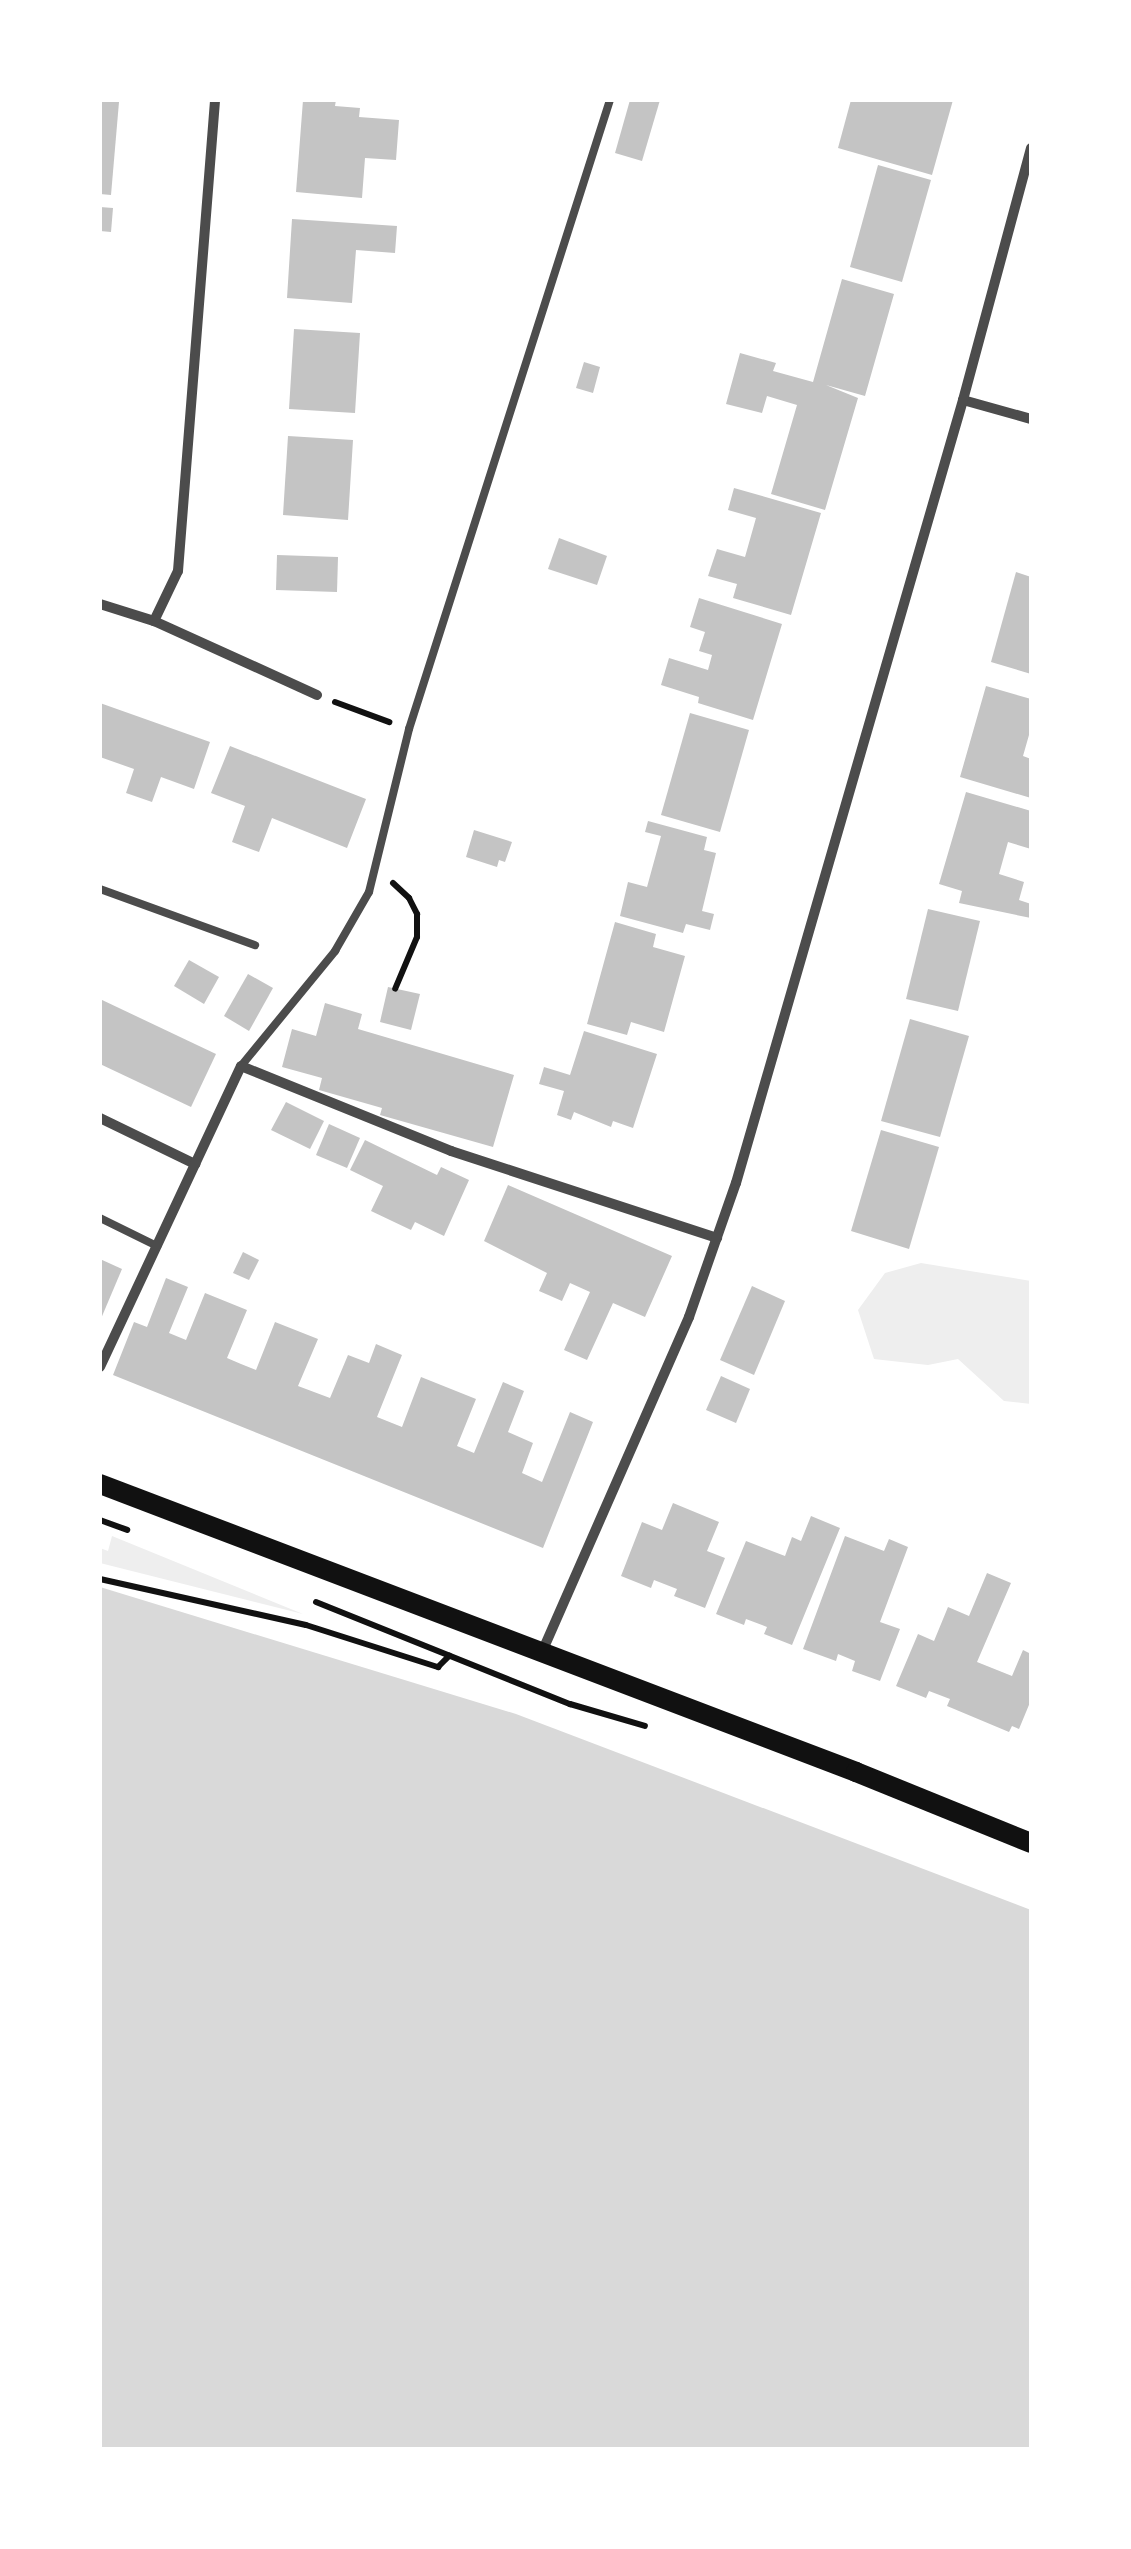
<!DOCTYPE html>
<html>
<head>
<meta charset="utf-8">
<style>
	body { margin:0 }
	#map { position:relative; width:1131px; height:2549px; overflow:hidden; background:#fff; font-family:Figtree,sans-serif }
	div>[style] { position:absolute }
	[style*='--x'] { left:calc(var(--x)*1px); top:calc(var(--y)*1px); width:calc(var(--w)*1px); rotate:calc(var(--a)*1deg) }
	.green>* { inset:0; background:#eee }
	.water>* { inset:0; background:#d9d9d9 }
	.building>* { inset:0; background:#c4c4c4 }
	.path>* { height:6px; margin:-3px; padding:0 3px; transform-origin:3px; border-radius:3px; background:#111 }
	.service>* { height:8px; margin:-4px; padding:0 4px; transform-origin:4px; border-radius:4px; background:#4c4c4c }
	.minor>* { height:10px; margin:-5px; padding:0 5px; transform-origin:5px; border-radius:5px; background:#4c4c4c }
	.secondary>* { height:20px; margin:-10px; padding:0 10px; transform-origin:10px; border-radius:10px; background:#111 }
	span { translate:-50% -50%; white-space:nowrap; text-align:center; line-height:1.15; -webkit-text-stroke:8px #fff; paint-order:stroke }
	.frame { position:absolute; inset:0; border:102px solid #fff; pointer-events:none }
</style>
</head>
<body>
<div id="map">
	<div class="green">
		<i style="clip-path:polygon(921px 1263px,1031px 1281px,1031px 1404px,1004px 1401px,958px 1359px,928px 1365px,874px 1359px,858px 1310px,885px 1273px)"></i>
		<i style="clip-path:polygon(112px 1536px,303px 1614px,100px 1563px,100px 1548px,108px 1551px)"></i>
	</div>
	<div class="water">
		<i style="clip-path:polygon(100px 1587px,516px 1714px,1031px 1910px,1031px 2449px,100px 2449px)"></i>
	</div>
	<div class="building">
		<i style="clip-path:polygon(100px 100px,119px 102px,111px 195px,100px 194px)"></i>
		<i style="clip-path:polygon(303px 100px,336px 100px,335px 106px,360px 108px,359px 117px,399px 120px,396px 160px,365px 158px,362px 198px,296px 192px)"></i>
		<i style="clip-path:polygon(630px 100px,660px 100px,642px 161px,615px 153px)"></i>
		<i style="clip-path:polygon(851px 100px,953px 100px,932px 175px,838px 148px)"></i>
		<i style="clip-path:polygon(878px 165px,931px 180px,902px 282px,850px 267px)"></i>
		<i style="clip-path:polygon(100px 207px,113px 208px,111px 232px,100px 231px)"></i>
		<i style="clip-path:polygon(292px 219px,397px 226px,395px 253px,356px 250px,352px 303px,287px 298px)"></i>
		<i style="clip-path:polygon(842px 279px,894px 294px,865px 396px,826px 385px,858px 398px,825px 510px,771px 494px,797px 405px,767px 396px,762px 413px,726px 404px,740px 353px,776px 363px,773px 371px,813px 382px)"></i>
		<i style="clip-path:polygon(294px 329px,360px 333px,355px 413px,289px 409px)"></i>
		<i style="clip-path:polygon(584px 362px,600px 367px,593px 393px,576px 388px)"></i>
		<i style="clip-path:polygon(288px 436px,353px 440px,348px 520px,283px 515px)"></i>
		<i style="clip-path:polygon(734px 488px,821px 513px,791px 615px,733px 598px,737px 584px,708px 576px,717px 549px,745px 557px,756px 518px,728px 510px)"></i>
		<i style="clip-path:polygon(559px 538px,607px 556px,597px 585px,548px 569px)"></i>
		<i style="clip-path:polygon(277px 555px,338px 557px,337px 592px,276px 590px)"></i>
		<i style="clip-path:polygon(1016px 572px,1031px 577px,1031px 674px,991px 662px)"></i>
		<i style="clip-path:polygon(699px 598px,782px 624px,753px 720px,698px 703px,699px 697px,661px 685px,669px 658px,708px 670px,712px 655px,699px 651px,705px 632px,690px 627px)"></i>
		<i style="clip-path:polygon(986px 686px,1031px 699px,1031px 728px,1023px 756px,1031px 759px,1031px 798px,960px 777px)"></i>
		<i style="clip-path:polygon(100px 703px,210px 742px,194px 789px,161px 777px,152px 802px,126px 793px,134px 769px,100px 757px)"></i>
		<i style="clip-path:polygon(690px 713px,749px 730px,720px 832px,661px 815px)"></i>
		<i style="clip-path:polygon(230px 746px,366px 799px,347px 848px,272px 818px,259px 852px,232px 842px,245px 806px,211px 793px)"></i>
		<i style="clip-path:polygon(966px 792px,1031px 811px,1031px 849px,1008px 842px,999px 874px,1024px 882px,1019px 900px,1031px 904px,1031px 918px,959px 903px,962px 891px,939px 884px)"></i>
		<i style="clip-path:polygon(648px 821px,707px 837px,704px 850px,716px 853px,702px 911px,714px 914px,710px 930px,686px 924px,683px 933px,620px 916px,628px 882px,647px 887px,661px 836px,645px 832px)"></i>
		<i style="clip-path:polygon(474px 830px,512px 842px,505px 862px,499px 860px,497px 867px,466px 857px)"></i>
		<i style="clip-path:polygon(928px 909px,980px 921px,958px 1011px,906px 999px)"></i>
		<i style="clip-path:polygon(615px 922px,656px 934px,653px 947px,685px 956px,664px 1032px,631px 1022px,627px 1035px,587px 1024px)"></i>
		<i style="clip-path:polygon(189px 960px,219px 977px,204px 1004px,174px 986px)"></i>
		<i style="clip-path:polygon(248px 974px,273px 988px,249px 1031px,224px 1016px)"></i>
		<i style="clip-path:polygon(388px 987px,420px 994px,411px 1030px,380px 1022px)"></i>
		<i style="clip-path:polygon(100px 999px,216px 1054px,191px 1107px,100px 1064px)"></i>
		<i style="clip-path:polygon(325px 1003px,362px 1014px,358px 1029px,514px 1075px,493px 1147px,380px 1115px,382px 1108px,319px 1090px,322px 1078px,282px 1067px,292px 1029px,316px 1036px)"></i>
		<i style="clip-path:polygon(910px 1019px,969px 1036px,940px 1137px,881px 1121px)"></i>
		<i style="clip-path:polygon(584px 1031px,657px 1054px,633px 1128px,613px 1121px,611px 1127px,574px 1112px,571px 1120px,557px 1115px,564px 1091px,539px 1084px,544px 1067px,570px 1075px)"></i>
		<i style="clip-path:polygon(286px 1102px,324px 1121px,310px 1149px,271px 1130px)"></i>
		<i style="clip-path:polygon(329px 1124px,360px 1138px,347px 1168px,316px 1155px)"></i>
		<i style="clip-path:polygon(881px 1130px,939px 1147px,909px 1249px,851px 1231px)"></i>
		<i style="clip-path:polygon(365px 1140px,437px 1175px,441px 1167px,469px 1180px,444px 1236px,415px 1222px,411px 1230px,371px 1211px,383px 1186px,350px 1170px)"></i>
		<i style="clip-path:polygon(508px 1185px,672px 1256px,645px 1317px,613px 1303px,587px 1360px,564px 1350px,590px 1292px,570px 1283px,562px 1301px,539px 1291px,547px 1273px,484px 1241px)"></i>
		<i style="clip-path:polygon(243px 1252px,259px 1260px,249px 1280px,233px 1273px)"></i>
		<i style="clip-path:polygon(100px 1259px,122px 1269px,100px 1321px)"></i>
		<i style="clip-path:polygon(166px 1278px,188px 1287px,169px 1333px,186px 1340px,205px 1293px,247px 1310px,227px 1358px,241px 1364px,256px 1370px,275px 1322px,318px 1339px,298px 1386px,330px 1398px,348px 1355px,369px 1363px,376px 1344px,402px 1355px,377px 1417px,402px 1427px,421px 1377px,476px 1399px,457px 1446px,474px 1453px,503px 1382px,524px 1391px,508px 1432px,533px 1443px,522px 1473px,542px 1482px,570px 1412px,593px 1422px,543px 1548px,113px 1375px,134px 1322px,147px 1327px)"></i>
		<i style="clip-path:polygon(752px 1286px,785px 1301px,754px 1375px,720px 1360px)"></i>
		<i style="clip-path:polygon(721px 1376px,750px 1389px,736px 1423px,706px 1410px)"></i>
		<i style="clip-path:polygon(673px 1503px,719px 1522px,707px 1551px,725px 1558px,705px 1608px,674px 1596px,677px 1589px,654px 1580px,651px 1588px,621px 1576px,642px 1522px,662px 1530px)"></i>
		<i style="clip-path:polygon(811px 1516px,840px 1528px,792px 1645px,764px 1634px,767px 1627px,746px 1619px,744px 1625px,716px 1614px,746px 1541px,785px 1556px,792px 1537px,801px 1541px)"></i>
		<i style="clip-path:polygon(845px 1536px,884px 1551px,889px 1539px,908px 1547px,880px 1622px,900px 1629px,880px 1681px,852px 1671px,855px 1661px,838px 1654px,836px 1661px,803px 1649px)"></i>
		<i style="clip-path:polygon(987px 1573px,1011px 1583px,977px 1662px,1012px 1676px,1023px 1650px,1031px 1654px,1031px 1700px,1019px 1729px,1012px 1726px,1009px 1732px,947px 1706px,950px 1699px,929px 1691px,926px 1698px,896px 1686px,918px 1634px,934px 1641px,948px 1607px,969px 1616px)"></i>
	</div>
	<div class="path">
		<i style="--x:335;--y:702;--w:58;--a:20.3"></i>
		<i style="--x:393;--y:883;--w:22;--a:43"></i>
		<i style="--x:409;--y:898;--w:18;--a:63"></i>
		<i style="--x:417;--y:914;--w:23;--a:90"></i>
		<i style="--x:417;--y:937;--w:56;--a:112.9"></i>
		<i style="--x:100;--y:1520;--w:29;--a:20"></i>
		<i style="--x:100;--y:1579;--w:211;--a:12.6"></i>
		<i style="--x:306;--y:1625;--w:139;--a:17.7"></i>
		<i style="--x:438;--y:1667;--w:16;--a:-45"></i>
		<i style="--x:316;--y:1602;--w:274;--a:21.9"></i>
		<i style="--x:570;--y:1704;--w:78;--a:16.3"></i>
	</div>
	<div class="service">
		<i style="--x:100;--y:889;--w:165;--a:19.9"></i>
		<i style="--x:241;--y:1066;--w:149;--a:-50.7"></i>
		<i style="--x:335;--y:951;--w:68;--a:-60"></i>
		<i style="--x:369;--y:892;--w:168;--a:-76.2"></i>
		<i style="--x:409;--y:729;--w:660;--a:-72.28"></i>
		<i style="--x:100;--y:1218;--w:64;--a:26.2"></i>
	</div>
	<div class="minor">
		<i style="--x:963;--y:400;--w:71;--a:15.6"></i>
		<i style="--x:100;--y:604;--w:57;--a:17.5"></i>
		<i style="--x:154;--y:621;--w:179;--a:24.4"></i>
		<i style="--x:154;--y:621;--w:55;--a:-64.4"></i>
		<i style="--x:178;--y:571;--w:472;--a:-85.5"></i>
		<i style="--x:100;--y:1118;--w:106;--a:25.8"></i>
		<i style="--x:100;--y:1367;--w:332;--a:-64.9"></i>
		<i style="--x:241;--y:1066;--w:227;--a:22"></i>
		<i style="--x:451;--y:1151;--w:280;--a:18.1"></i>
		<i style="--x:542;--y:1652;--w:366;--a:-66.3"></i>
		<i style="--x:689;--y:1317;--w:142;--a:-70.7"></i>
		<i style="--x:736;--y:1183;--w:815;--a:-73.83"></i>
		<i style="--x:963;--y:400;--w:261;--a:-74.9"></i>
	</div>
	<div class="secondary">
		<i style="--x:100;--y:1484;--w:809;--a:20.85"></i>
		<i style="--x:856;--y:1772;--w:189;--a:22.1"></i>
	</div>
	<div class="frame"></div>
</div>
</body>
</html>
